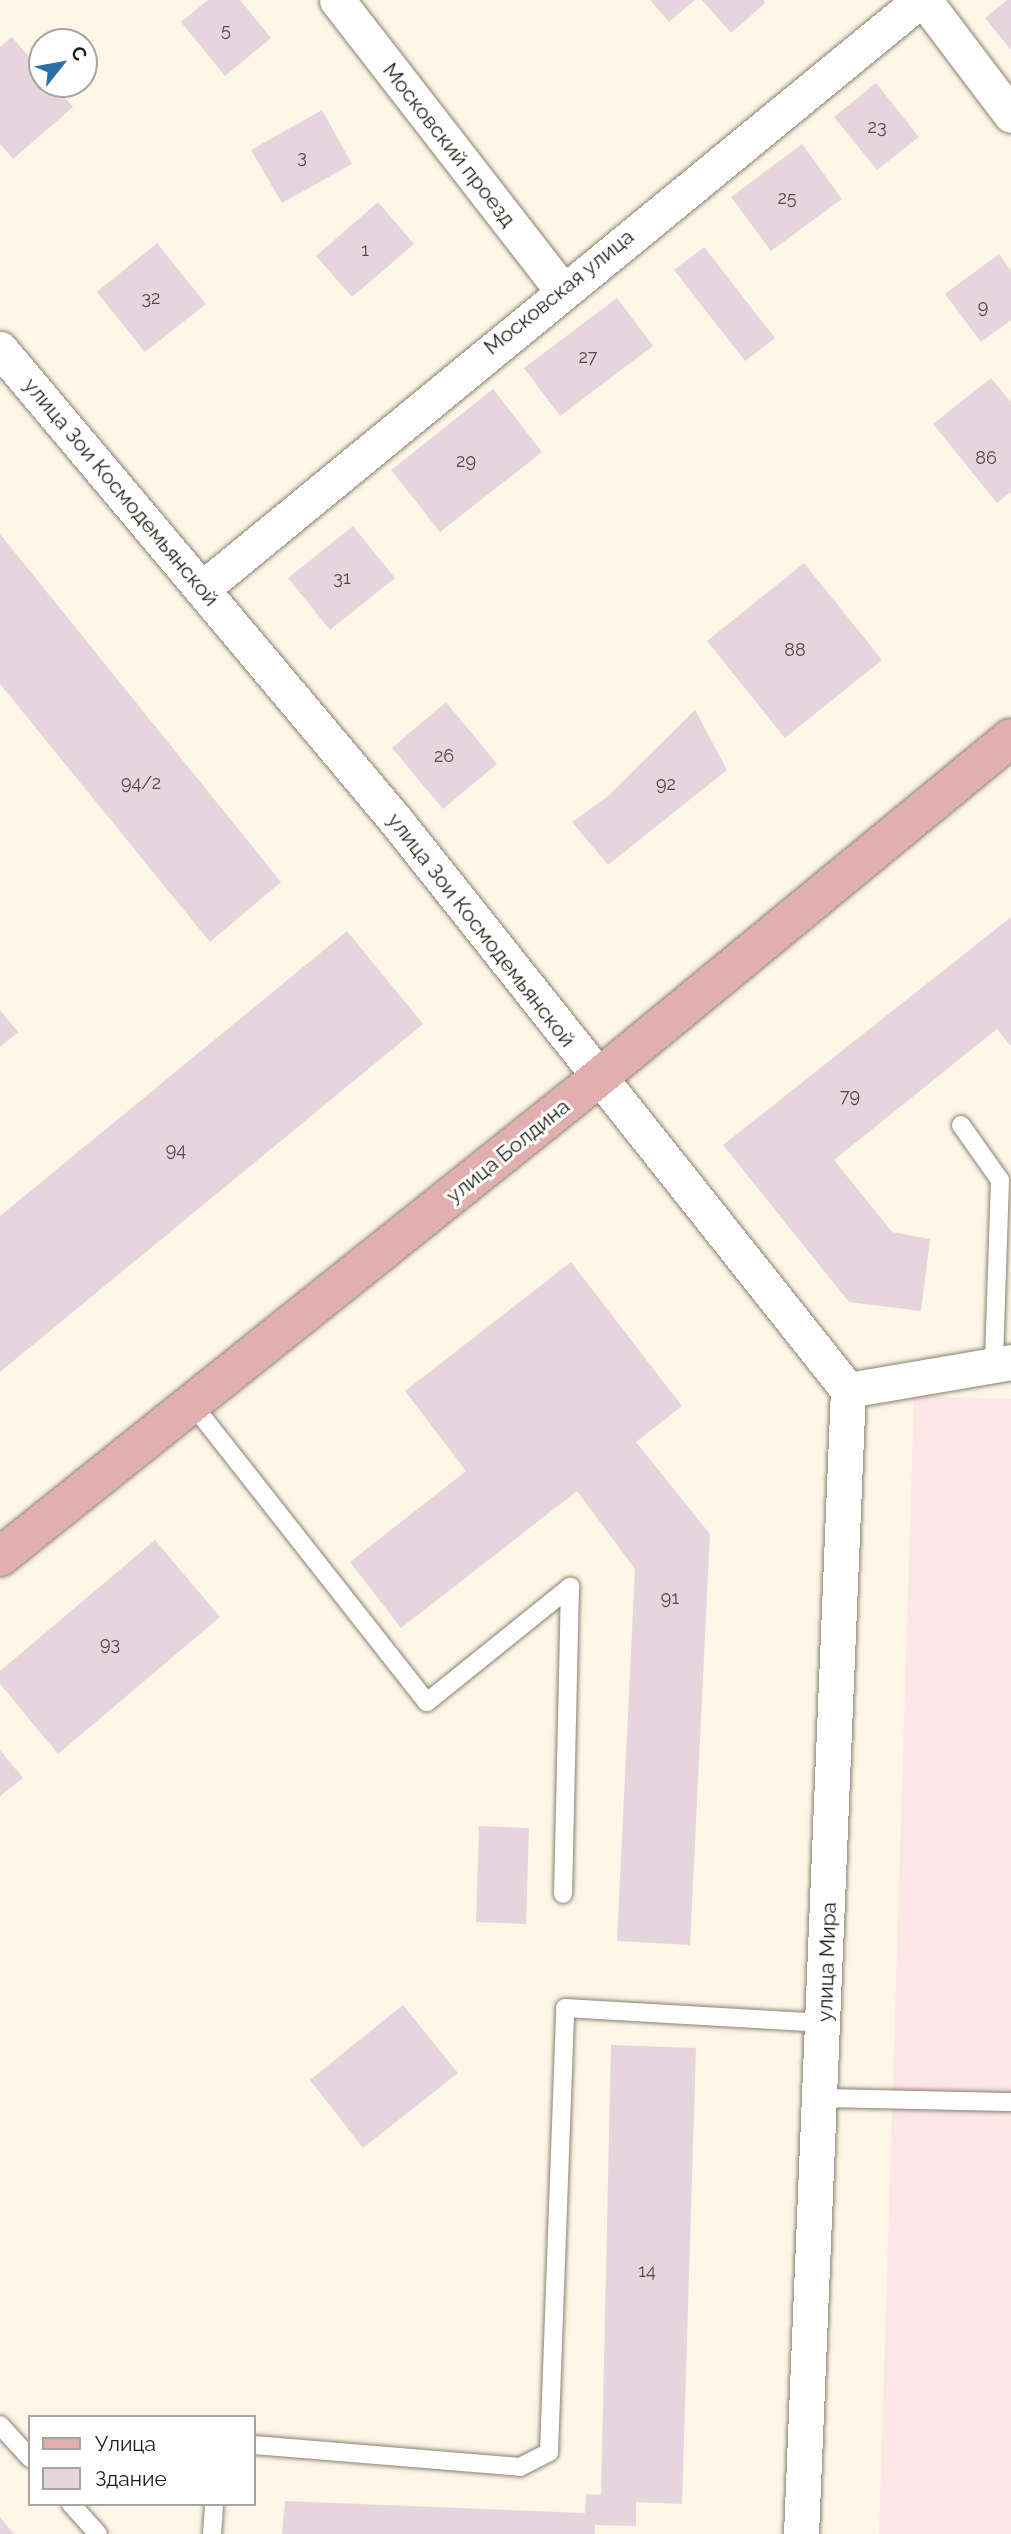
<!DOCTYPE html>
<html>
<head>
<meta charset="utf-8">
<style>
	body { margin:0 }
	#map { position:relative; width:1011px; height:2534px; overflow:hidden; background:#fef6e6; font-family:Raleway,sans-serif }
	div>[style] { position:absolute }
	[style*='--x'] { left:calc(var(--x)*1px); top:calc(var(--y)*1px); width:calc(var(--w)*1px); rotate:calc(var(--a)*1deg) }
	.commercial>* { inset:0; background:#fce7e7 }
	.building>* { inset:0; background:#e7d5dd }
	.roads { filter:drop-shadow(0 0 2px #898173) drop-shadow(0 0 2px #898173) }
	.service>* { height:18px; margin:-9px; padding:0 9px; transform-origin:9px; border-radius:9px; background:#fff }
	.minor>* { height:35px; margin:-17.5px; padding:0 17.5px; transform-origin:17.5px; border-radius:17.5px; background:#fff }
	.primary>* { height:38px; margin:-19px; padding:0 19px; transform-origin:19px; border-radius:19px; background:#e1afb0 }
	span { translate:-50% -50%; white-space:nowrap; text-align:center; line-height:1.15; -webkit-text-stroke:6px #fff; paint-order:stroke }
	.number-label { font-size:18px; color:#524b48 }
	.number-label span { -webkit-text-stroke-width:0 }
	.street-label { font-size:21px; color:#201d17 }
	.legend { position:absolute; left:28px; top:2415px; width:228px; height:91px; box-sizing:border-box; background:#fff; border:2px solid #a6a5a2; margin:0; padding:9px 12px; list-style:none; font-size:21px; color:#201d17 }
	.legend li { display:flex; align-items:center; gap:14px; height:35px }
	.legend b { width:35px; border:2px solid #a6a5a2 }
	.north { position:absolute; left:28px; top:28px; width:70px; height:70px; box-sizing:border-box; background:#fff; border:2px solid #a6a5a2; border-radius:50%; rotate:59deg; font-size:19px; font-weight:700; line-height:28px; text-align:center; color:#201d17 }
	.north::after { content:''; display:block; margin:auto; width:24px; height:32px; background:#2a71a5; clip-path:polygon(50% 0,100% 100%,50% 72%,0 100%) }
</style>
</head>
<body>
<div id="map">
	<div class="commercial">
		<i style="clip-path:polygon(914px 1396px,1011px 1399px,1011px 2534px,879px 2534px)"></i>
	</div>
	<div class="building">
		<i style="clip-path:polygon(208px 0,240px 0,271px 38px,225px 76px,181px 22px)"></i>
		<i style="clip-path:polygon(650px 0,695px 0,669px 22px)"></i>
		<i style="clip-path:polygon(702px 0,763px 0,765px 3px,731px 33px)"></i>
		<i style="clip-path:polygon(1007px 0,1011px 0,1011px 50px,985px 18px)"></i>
		<i style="clip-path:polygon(12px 37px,42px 72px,42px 84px,53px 84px,73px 107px,13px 159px,0 144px,0 47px)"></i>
		<i style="clip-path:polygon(876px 83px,919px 137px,877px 170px,834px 117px)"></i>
		<i style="clip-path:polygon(322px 110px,352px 164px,282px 203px,251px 150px)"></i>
		<i style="clip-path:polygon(802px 144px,842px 199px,771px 251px,731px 197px)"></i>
		<i style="clip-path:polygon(378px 202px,414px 244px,352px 297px,316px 256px)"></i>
		<i style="clip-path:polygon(157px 243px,206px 304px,145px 352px,97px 292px)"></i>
		<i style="clip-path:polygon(704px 247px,775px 338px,745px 361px,674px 270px)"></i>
		<i style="clip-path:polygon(999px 254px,1011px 271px,1011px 320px,981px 342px,945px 294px)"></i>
		<i style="clip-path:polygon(617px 298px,653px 346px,560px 416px,524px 368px)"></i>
		<i style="clip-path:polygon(991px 378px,1011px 402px,1011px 492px,997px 503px,933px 424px)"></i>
		<i style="clip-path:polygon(493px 389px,542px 452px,440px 532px,391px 470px)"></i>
		<i style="clip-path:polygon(353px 526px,395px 578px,330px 630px,288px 578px)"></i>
		<i style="clip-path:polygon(0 534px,281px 882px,210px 942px,0 684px)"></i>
		<i style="clip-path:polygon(804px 563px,882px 660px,785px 738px,707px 641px)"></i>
		<i style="clip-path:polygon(446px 702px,497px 764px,443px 809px,392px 748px)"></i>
		<i style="clip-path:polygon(695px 710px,727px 770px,608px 865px,572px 822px,607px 797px)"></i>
		<i style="clip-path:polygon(1011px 917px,1011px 1046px,997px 1029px,834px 1160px,892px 1232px,930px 1239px,921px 1311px,849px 1302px,723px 1145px)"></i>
		<i style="clip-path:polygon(347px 931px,423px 1024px,0 1372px,0 1216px)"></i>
		<i style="clip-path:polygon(0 1010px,18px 1032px,0 1047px)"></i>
		<i style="clip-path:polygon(571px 1262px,682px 1406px,636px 1442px,710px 1534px,690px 1945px,617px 1941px,635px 1569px,577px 1491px,401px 1628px,350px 1562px,466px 1471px,405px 1391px)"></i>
		<i style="clip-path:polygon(155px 1540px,220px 1617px,58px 1754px,0 1684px,0 1671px)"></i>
		<i style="clip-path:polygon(0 1750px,23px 1778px,0 1796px)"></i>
		<i style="clip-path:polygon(479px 1826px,529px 1828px,526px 1924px,476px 1922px)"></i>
		<i style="clip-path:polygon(403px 2005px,458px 2073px,363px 2148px,310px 2080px)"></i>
		<i style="clip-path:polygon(611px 2045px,696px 2048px,682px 2504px,636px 2502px,636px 2526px,595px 2525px,595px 2534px,282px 2534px,285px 2501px,585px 2513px,586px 2494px,601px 2495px)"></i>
		<i style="clip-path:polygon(0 2517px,14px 2534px,0 2534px)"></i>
	</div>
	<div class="roads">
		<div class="service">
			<i style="--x:961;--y:1125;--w:67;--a:54.7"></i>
			<i style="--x:1000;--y:1180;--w:182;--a:91.9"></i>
			<i style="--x:193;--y:1405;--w:378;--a:51.8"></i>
			<i style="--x:427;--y:1702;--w:184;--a:-38.8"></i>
			<i style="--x:570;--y:1587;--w:307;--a:91.3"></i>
			<i style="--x:822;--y:2098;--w:189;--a:1.2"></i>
			<i style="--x:0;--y:2425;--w:45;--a:47.7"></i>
			<i style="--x:254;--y:2445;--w:267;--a:4.7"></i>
			<i style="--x:520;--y:2467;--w:33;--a:-27"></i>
			<i style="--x:549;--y:2452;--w:444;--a:-87.9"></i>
			<i style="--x:565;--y:2008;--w:260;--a:3.3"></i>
			<i style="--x:71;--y:2504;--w:40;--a:48"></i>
			<i style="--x:212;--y:2534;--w:30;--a:-86"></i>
		</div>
		<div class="minor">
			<i style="--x:337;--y:0;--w:366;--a:52.2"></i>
			<i style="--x:924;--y:0;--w:144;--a:52.9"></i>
			<i style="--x:0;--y:349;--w:618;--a:49.99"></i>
			<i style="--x:397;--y:822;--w:725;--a:51.55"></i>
			<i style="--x:203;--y:588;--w:927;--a:-39.35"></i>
			<i style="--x:848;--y:1390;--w:165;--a:-9.7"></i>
			<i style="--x:801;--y:2534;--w:1145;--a:-87.65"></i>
		</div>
		<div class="primary">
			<i style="--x:0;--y:1557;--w:765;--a:-38.68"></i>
			<i style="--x:597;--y:1079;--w:536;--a:-39.48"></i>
		</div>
	</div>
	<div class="number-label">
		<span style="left:226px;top:30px">5</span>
		<span style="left:877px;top:127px">23</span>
		<span style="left:302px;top:157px">3</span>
		<span style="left:787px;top:198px">25</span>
		<span style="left:365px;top:250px">1</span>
		<span style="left:151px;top:298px">32</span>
		<span style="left:983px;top:307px">9</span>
		<span style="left:588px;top:357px">27</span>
		<span style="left:986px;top:458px">86</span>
		<span style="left:466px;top:461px">29</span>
		<span style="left:342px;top:578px">31</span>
		<span style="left:795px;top:650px">88</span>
		<span style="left:444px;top:756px">26</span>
		<span style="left:141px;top:783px">94/2</span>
		<span style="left:666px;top:784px">92</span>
		<span style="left:850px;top:1096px">79</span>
		<span style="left:176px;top:1150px">94</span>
		<span style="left:670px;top:1598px">91</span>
		<span style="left:110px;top:1644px">93</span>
		<span style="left:647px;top:2271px">14</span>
	</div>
	<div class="street-label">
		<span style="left:449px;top:145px;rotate:52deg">Московский проезд</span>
		<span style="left:559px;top:292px;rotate:-39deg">Московская улица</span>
		<span style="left:121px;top:492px;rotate:50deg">улица Зои Космодемьянской</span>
		<span style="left:481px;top:930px;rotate:52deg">улица Зои Космодемьянской</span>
		<span style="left:508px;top:1151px;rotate:-39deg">улица Болдина</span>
		<span style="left:827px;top:1962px;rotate:-88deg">улица Мира</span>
	</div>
	<ul class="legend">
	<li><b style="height:9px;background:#e1afb0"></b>Улица</li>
	<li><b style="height:19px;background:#e7d5dd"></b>Здание</li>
	</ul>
	<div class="north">С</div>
</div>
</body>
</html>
